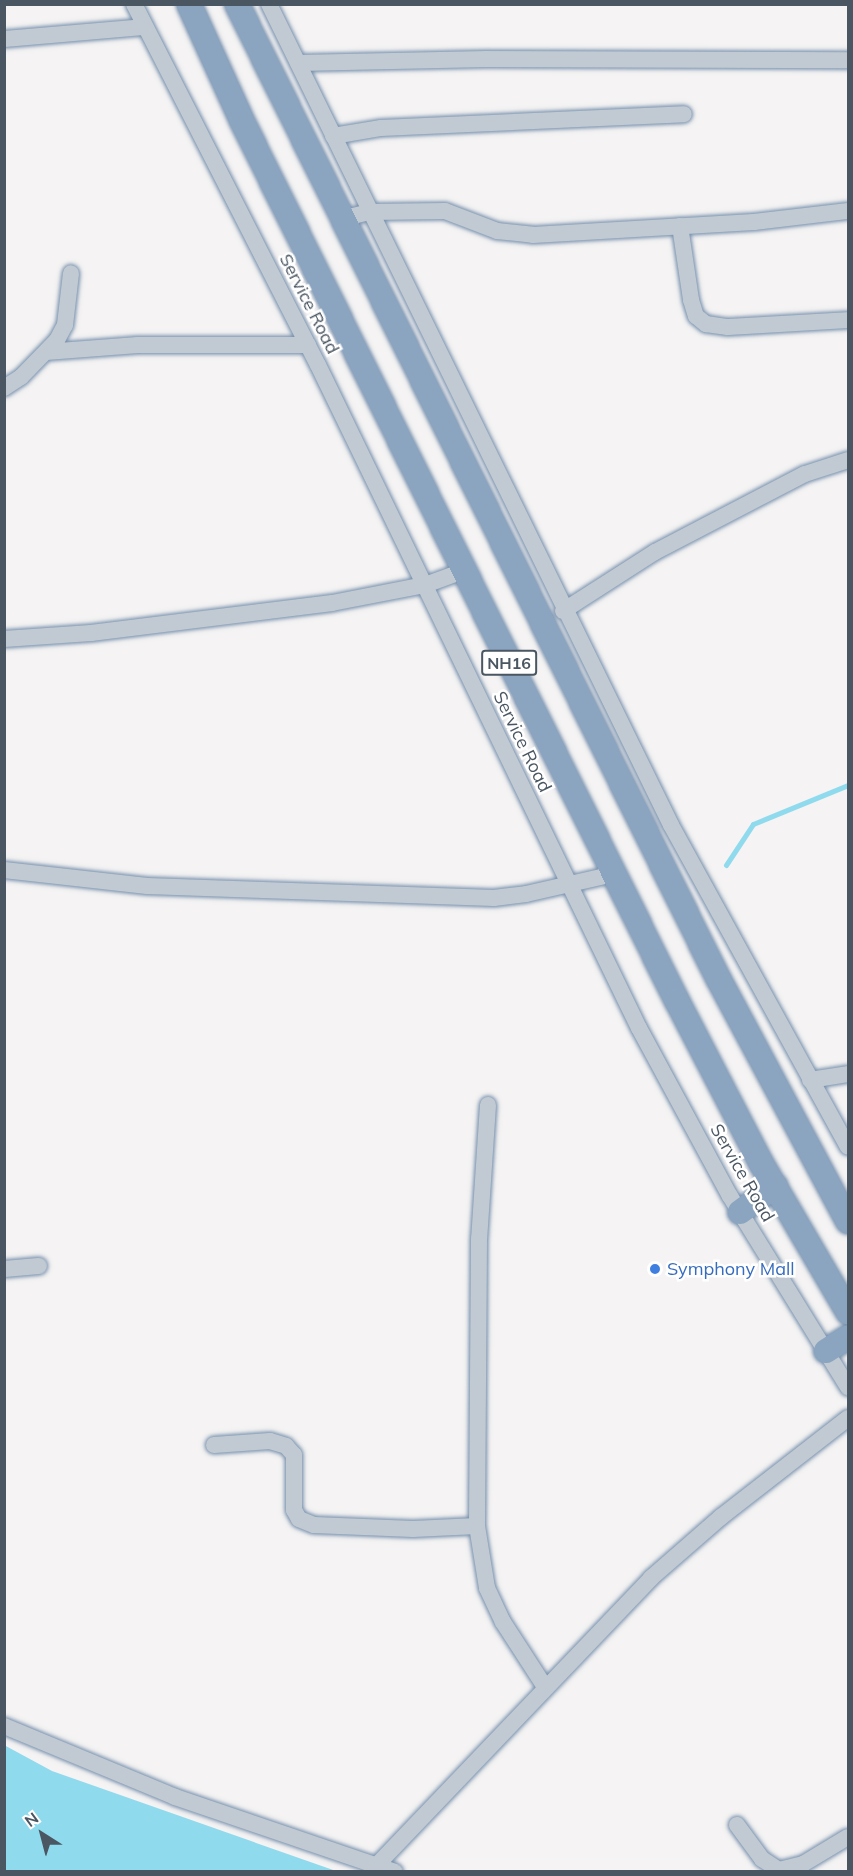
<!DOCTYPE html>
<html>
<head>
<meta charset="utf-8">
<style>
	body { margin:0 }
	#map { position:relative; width:853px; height:1876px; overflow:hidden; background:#f5f3f3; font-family:Mulish,sans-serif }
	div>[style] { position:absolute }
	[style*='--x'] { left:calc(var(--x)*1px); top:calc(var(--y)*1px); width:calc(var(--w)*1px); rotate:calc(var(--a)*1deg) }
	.water>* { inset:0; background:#90daee }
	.stream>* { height:5px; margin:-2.5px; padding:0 2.5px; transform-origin:2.5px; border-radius:2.5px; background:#90daee }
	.roads { filter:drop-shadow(0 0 2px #7690ad) drop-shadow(0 0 2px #7690ad) }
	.minor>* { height:16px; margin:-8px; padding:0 8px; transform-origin:8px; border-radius:8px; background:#c1cad2 }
	.highway>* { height:24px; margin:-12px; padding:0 12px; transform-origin:12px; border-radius:12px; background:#8ba5c1 }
	.dots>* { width:16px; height:16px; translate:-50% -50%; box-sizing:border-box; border:3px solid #fff; border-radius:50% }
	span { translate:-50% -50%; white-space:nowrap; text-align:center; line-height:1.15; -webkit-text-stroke:5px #fff; paint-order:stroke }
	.shield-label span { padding:2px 4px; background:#fff; border:2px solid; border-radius:4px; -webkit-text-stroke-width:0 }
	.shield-label { font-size:16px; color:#4a5661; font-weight:700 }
	.street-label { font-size:18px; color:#4a5661 }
	.shop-label { font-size:18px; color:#366cbe }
	.left { translate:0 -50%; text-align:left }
	.frame { position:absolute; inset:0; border:6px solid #4a5661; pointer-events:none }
	.north { position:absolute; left:12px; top:1804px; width:60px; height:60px; -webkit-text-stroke:4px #fff; paint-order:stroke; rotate:324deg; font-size:16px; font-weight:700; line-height:24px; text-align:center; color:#4a5661 }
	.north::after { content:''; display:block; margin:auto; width:21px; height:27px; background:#4a5661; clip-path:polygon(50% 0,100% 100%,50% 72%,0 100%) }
</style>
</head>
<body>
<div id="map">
	<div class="water">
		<i style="clip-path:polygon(4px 1745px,52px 1771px,336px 1871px,5px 1871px)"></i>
	</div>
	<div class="stream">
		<i style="--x:726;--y:865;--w:49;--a:-56.6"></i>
		<i style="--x:753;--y:824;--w:103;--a:-22.3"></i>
	</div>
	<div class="roads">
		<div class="minor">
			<i style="--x:134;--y:4;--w:405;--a:63"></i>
			<i style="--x:318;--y:365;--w:737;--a:64.17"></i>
			<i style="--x:639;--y:1028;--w:191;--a:61.6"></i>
			<i style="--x:730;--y:1196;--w:225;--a:58.3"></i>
			<i style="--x:269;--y:4;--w:914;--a:63.91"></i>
			<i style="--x:671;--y:825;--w:367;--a:61.2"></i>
			<i style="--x:4;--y:39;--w:140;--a:-4.9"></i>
			<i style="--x:298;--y:63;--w:189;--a:-1.2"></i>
			<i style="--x:487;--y:59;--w:361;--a:0.2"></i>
			<i style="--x:333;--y:136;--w:49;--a:-9.5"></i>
			<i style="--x:381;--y:128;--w:303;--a:-2.6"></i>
			<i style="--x:341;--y:219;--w:29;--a:-14"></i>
			<i style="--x:369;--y:212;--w:76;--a:-0.8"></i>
			<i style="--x:445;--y:211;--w:56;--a:21"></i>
			<i style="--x:497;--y:231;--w:36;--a:6"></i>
			<i style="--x:533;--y:235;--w:221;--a:-3.4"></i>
			<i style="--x:754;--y:222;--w:95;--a:-6.7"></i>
			<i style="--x:680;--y:226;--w:75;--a:81.5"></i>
			<i style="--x:691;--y:300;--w:17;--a:73"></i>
			<i style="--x:696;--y:316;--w:13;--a:39"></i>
			<i style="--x:706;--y:324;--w:22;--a:8"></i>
			<i style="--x:728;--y:327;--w:120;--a:-3.3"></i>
			<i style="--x:46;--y:352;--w:92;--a:-4.4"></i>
			<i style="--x:138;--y:345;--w:170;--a:0"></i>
			<i style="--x:4;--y:388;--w:20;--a:-33"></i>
			<i style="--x:21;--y:377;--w:52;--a:-45.8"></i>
			<i style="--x:57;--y:340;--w:17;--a:-62"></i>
			<i style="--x:65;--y:325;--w:52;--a:-83.4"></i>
			<i style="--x:563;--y:611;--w:109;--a:-32.7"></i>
			<i style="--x:655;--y:552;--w:169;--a:-27.5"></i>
			<i style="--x:805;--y:474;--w:45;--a:-18"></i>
			<i style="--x:4;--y:639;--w:87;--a:-3.9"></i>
			<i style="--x:91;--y:633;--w:243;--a:-7.1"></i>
			<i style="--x:332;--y:603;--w:95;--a:-11"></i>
			<i style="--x:425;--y:585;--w:40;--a:-20.2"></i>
			<i style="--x:4;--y:870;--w:144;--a:6.4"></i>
			<i style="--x:147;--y:886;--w:347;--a:2"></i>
			<i style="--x:494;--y:898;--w:32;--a:-7"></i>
			<i style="--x:526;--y:894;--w:90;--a:-12.8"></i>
			<i style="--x:810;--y:1080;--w:38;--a:-9"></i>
			<i style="--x:488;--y:1105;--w:134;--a:93.8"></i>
			<i style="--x:479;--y:1239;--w:287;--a:90.4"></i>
			<i style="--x:477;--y:1526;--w:63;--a:80.8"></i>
			<i style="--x:487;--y:1588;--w:38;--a:65"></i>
			<i style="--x:503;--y:1622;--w:77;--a:57.1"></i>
			<i style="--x:4;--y:1269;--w:35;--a:-5"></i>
			<i style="--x:214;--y:1445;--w:56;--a:-4.1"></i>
			<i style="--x:270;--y:1441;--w:17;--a:17"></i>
			<i style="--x:286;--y:1446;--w:12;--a:48"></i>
			<i style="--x:294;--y:1455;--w:55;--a:90"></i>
			<i style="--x:294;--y:1510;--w:10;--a:61"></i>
			<i style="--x:299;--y:1519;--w:16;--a:22"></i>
			<i style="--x:314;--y:1525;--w:99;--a:2.3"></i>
			<i style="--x:413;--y:1529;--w:64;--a:-2.7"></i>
			<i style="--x:4;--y:1726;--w:185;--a:22.5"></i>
			<i style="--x:175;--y:1797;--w:232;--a:18.8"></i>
			<i style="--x:737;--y:1825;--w:42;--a:53.7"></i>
			<i style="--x:762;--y:1859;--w:20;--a:33"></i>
			<i style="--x:779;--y:1870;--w:25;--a:-14"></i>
			<i style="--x:803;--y:1864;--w:52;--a:-31"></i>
			<i style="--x:377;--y:1865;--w:397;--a:-46.3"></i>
			<i style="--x:651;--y:1578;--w:93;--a:-41.1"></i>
			<i style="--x:721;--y:1517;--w:161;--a:-37.9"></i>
		</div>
		<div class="highway">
			<i style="--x:189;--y:4;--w:128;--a:65.6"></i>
			<i style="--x:242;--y:121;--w:982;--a:63.7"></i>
			<i style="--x:677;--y:1001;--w:182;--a:62.6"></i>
			<i style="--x:761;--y:1163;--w:173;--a:59.7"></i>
			<i style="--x:237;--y:4;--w:1086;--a:63.72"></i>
			<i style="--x:718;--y:978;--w:276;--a:61.9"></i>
			<i style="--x:740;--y:1212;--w:44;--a:-36.6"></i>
			<i style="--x:826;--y:1351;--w:26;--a:-32"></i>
		</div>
	</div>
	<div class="dots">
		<i style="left:655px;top:1269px;background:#3f7fe0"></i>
	</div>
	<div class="shield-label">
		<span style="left:509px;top:663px">NH16</span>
	</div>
	<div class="street-label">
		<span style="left:309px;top:304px;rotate:63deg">Service Road</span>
		<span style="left:522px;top:742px;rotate:64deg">Service Road</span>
		<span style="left:742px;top:1173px;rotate:60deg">Service Road</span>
	</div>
	<div class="shop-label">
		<span class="left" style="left:667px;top:1269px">Symphony Mall</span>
	</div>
	<div class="frame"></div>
	<div class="north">N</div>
</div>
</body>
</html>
